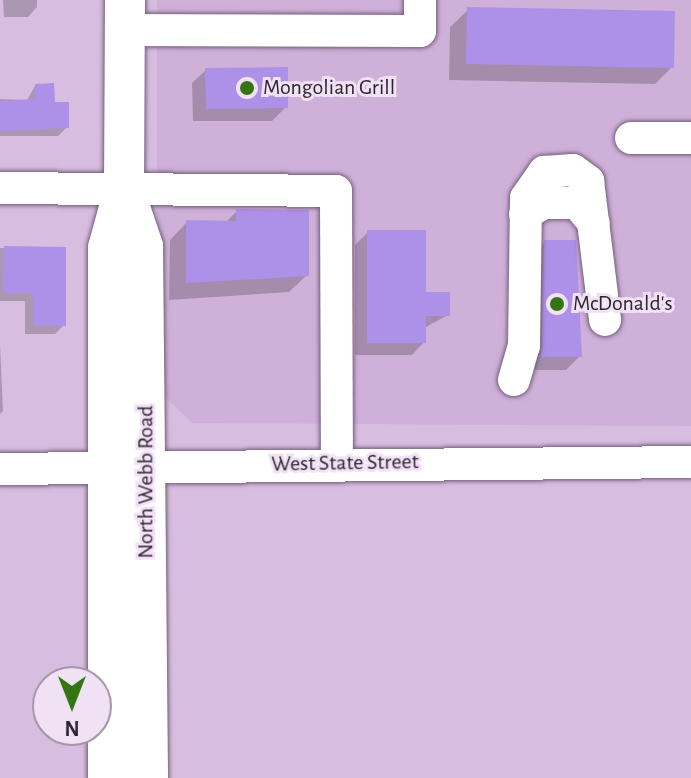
<!DOCTYPE html>
<html>
<head>
<meta charset="utf-8">
<style>
	body { margin:0 }
	#map { position:relative; width:691px; height:778px; overflow:hidden; background:#d7bddf; font-family:"Alegreya Sans",sans-serif }
	div>[style] { position:absolute }
	[style*='--x'] { left:calc(var(--x)*1px); top:calc(var(--y)*1px); width:calc(var(--w)*1px); rotate:calc(var(--a)*1deg) }
	.built>* { inset:0; background:#cfb0d9 }
	.shadow>* { inset:0; background:#0003 }
	.building>* { inset:0; background:#ad91e9 }
	.roads { filter:drop-shadow(0 0 2px #755e7c) drop-shadow(0 0 2px #755e7c) }
	.minor>* { height:32px; margin:-16px; padding:0 16px; transform-origin:16px; border-radius:16px; background:#fff }
	.major>* { height:40px; margin:-20px; padding:0 20px; transform-origin:20px; border-radius:20px; background:#fff }
	.dots>* { width:22px; height:22px; translate:-50% -50%; box-sizing:border-box; border:4px solid #f0e2f4; border-radius:50% }
	span { translate:-50% -50%; white-space:nowrap; text-align:center; line-height:1.15; -webkit-text-stroke:6px #f0e2f4; paint-order:stroke }
	.poi-label { font-size:22px; color:#2f2532 }
	.left { translate:0 -50%; text-align:left }
	.street-label { font-size:22px; color:#2f2532 }
	.north { position:absolute; left:32px; top:666px; width:80px; height:80px; box-sizing:border-box; background:#f0e2f4; border:2px solid #a396a6; border-radius:50%; rotate:180deg; font-size:22px; font-weight:700; line-height:32px; text-align:center; color:#2f2532 }
	.north::after { content:''; display:block; margin:auto; width:28px; height:36px; background:#337511; clip-path:polygon(50% 0,100% 100%,50% 72%,0 100%) }
</style>
</head>
<body>
<div id="map">
	<div class="built">
		<i style="clip-path:polygon(157px 0,691px 0,691px 426px,192px 423px,157px 389px)"></i>
	</div>
	<div class="shadow">
		<i style="clip-path:polygon(3px 0,37px 0,37px 7px,28px 17px,4px 17px)"></i>
		<i style="clip-path:polygon(468px 10px,672px 67px,655px 84px,449px 80px,450px 27px)"></i>
		<i style="clip-path:polygon(206px 70px,286px 107px,272px 121px,193px 121px,192px 83px)"></i>
		<i style="clip-path:polygon(35px 86px,67px 127px,58px 136px,0 136px,0 99px,27px 100px)"></i>
		<i style="clip-path:polygon(237px 211px,307px 275px,289px 292px,169px 300px,170px 240px,187px 222px,225px 223px)"></i>
		<i style="clip-path:polygon(368px 232px,448px 315px,424px 328px,424px 342px,412px 355px,355px 355px,355px 245px)"></i>
		<i style="clip-path:polygon(545px 242px,580px 356px,566px 370px,528px 370px,532px 255px)"></i>
		<i style="clip-path:polygon(0 248px,64px 249px,64px 325px,55px 334px,25px 334px,25px 301px,0 301px)"></i>
		<i style="clip-path:polygon(0 344px,3px 411px,0 414px)"></i>
	</div>
	<div class="building">
		<i style="clip-path:polygon(467px 7px,675px 11px,674px 68px,466px 64px)"></i>
		<i style="clip-path:polygon(288px 67px,288px 108px,206px 109px,205px 68px)"></i>
		<i style="clip-path:polygon(54px 83px,55px 102px,69px 102px,69px 128px,0 131px,0 101px,35px 99px,35px 84px)"></i>
		<i style="clip-path:polygon(236px 209px,309px 210px,309px 276px,186px 283px,186px 220px,236px 221px)"></i>
		<i style="clip-path:polygon(367px 230px,426px 230px,426px 292px,450px 292px,450px 316px,426px 316px,426px 343px,367px 343px)"></i>
		<i style="clip-path:polygon(544px 240px,576px 240px,582px 357px,541px 357px)"></i>
		<i style="clip-path:polygon(4px 246px,66px 247px,66px 326px,33px 325px,33px 293px,3px 293px)"></i>
	</div>
	<div class="roads">
		<div class="minor">
			<i style="--x:125;--y:30;--w:295;--a:0.2"></i>
			<i style="--x:420;--y:31;--w:31;--a:-90"></i>
			<i style="--x:631;--y:138;--w:60;--a:0"></i>
			<i style="--x:0;--y:188;--w:336;--a:0.5"></i>
			<i style="--x:336;--y:191;--w:272;--a:89.8"></i>
			<i style="--x:525;--y:214;--w:21;--a:-31"></i>
			<i style="--x:543;--y:203;--w:34;--a:0"></i>
			<i style="--x:577;--y:203;--w:26;--a:50"></i>
			<i style="--x:514;--y:380;--w:35;--a:-74"></i>
			<i style="--x:524;--y:346;--w:148;--a:-89.2"></i>
			<i style="--x:526;--y:198;--w:32;--a:-55"></i>
			<i style="--x:544;--y:172;--w:29;--a:-4"></i>
			<i style="--x:573;--y:170;--w:19;--a:36"></i>
			<i style="--x:588;--y:181;--w:140;--a:83"></i>
			<i style="--x:0;--y:469;--w:691;--a:-0.58"></i>
		</div>
		<div class="major">
			<i style="--x:124;--y:190;--w:59;--a:71.3"></i>
			<i style="--x:143;--y:246;--w:532;--a:89.46"></i>
			<i style="--x:108;--y:778;--w:530;--a:-90"></i>
			<i style="--x:108;--y:248;--w:60;--a:-74.6"></i>
			<i style="--x:124;--y:190;--w:190;--a:-89.7"></i>
		</div>
	</div>
	<div class="dots">
		<i style="left:247px;top:88px;background:#337511"></i>
		<i style="left:557px;top:304px;background:#337511"></i>
	</div>
	<div class="poi-label">
		<span class="left" style="left:263px;top:88px">Mongolian Grill</span>
		<span class="left" style="left:573px;top:304px">McDonald's</span>
	</div>
	<div class="street-label">
		<span style="left:345px;top:463px;rotate:-1deg">West State Street</span>
		<span style="left:146px;top:482px;rotate:-90deg">North Webb Road</span>
	</div>
	<div class="north">N</div>
</div>
</body>
</html>
